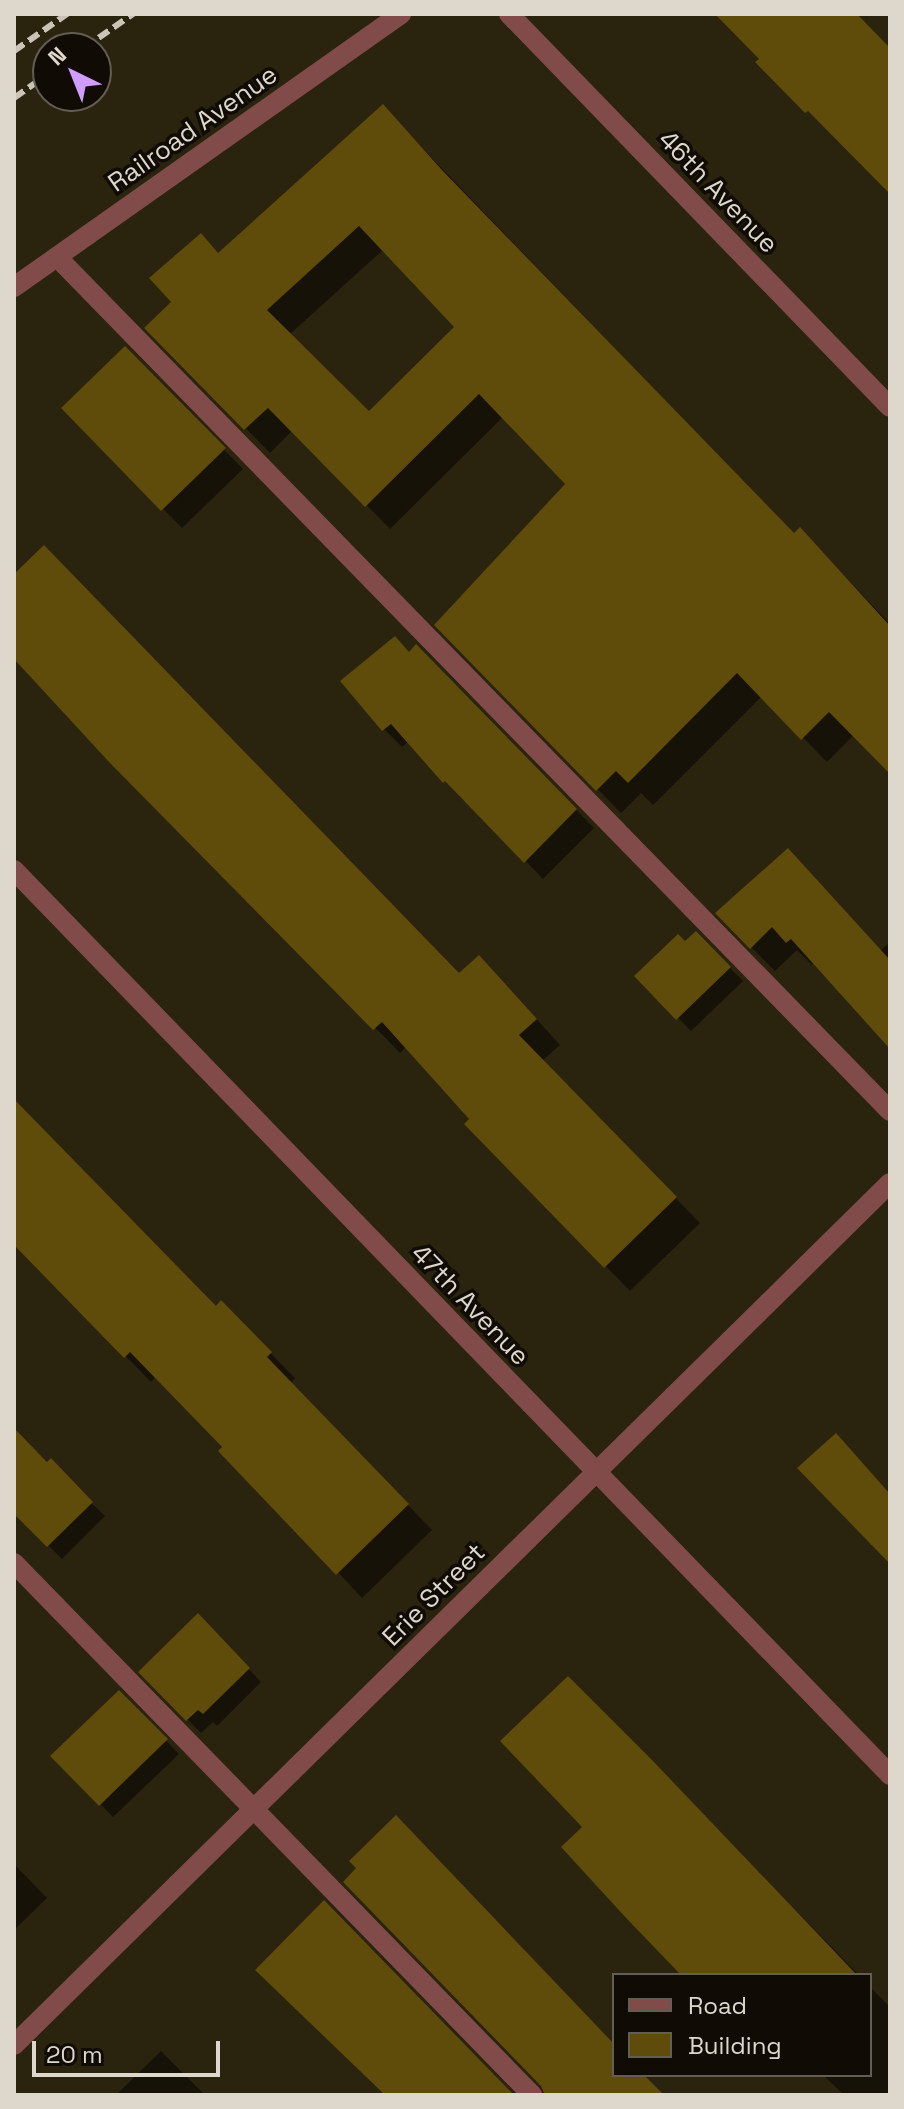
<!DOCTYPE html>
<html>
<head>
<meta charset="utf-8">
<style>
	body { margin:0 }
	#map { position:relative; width:904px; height:2109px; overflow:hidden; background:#2a230e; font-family:"Space Grotesk",sans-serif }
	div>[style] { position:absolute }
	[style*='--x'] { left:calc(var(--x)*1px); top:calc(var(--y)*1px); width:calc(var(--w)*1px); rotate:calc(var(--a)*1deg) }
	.shadow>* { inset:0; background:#0007 }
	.building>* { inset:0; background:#5f4b0a }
	.lane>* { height:20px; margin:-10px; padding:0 10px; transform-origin:10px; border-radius:10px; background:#804b49 }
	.street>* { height:20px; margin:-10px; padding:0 10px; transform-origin:10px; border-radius:10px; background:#804b49 }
	.rail>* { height:6px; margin-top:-3px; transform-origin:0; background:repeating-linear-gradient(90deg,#c9c4b6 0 12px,transparent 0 18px) }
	span { translate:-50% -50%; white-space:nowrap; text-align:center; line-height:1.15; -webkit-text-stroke:7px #100c05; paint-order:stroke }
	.street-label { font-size:26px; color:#ddd8cb }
	.frame { position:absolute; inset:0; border:16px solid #ddd8cb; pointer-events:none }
	.legend { position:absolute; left:612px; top:1973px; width:260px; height:104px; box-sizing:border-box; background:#100c05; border:2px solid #625e54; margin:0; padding:10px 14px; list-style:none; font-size:24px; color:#ddd8cb }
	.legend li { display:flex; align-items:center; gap:16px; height:40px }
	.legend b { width:40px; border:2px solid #625e54 }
	.north { position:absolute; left:32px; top:32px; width:80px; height:80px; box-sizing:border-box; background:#100c05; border:2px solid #625e54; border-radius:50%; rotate:317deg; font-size:22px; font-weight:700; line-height:32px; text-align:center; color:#ddd8cb }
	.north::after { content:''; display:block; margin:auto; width:28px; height:36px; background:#d09dfe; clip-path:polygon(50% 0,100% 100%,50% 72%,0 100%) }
	.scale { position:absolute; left:32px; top:2041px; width:188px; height:36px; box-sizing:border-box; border:4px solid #ddd8cb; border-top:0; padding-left:10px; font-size:24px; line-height:28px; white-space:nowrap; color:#ddd8cb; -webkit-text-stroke:6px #100c05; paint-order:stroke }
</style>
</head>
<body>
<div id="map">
	<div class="shadow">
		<i style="clip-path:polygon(718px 14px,856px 14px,890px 49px,890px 191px,758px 62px,762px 59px)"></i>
		<i style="clip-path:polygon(evenodd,383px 107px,794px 535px,824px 554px,890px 624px,890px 771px,854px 735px,827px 762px,762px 696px,653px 805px,641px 793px,621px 813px,437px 625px,567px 484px,503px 417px,390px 529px,293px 430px,270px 453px,147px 328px,220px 255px,383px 107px,384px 249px,457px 327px,369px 414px,289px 335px,384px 249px)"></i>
		<i style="clip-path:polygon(125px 349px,243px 469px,182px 528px,64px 408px)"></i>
		<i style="clip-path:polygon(14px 577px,460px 976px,504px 983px,560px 1045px,542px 1061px,700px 1223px,630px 1291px,467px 1124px,472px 1119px,406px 1047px,400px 1053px,14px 657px)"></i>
		<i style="clip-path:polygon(416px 647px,594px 828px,543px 879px,409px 741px,402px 747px,384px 729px,410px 653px)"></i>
		<i style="clip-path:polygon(718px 914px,881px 950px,890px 942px,890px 1046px,815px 962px,812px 965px,797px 950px,775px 971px)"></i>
		<i style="clip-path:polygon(696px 934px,743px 981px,691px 1031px,637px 976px)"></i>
		<i style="clip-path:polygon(14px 1100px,216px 1308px,221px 1303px,295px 1378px,291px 1383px,432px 1530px,362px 1598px,156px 1376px,151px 1382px,14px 1242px)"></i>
		<i style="clip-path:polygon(14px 1430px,105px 1516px,62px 1559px,14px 1511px)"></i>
		<i style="clip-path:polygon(198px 1616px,261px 1682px,217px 1726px,213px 1722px,201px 1733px,141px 1672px)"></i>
		<i style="clip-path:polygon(568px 1679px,859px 1975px,686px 1975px,585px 1827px)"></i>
		<i style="clip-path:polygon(119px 1693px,179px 1754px,113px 1817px,53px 1756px)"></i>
		<i style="clip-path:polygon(14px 1864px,47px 1898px,14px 1930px)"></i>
		<i style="clip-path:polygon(870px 1987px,890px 2007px,890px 2095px,844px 2095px,823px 2075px,870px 2075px)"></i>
		<i style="clip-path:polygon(161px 2051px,205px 2095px,116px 2095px)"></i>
	</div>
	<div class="building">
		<i style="clip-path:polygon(715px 14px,857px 14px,890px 48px,890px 194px,808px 111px,805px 113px,755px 62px,759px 59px)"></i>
		<i style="clip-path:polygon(evenodd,383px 104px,441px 169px,794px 533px,800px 527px,890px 626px,890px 774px,829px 712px,801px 740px,737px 673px,628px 783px,616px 771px,596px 791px,434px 625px,565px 484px,479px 394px,365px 507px,268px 408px,244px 430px,144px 328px,171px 302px,149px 278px,201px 233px,218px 253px,383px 104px,359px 226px,454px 327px,369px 411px,267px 310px,359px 226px)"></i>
		<i style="clip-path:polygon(125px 346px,226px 448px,161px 511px,61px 408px)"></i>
		<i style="clip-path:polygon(44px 545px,459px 973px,479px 955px,537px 1019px,519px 1035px,677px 1197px,604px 1268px,464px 1124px,469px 1119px,382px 1022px,373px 1030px,110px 763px,14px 659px,14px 574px)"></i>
		<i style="clip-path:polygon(395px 636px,409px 652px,416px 644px,577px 809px,524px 863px,445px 781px,443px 783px,391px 724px,382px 731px,340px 681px)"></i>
		<i style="clip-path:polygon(788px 848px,890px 960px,890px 1049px,791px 939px,786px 943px,772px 927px,750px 949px,715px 913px)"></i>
		<i style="clip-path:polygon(696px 931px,731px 967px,676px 1020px,634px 976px,678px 934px,685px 941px)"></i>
		<i style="clip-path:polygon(14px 1099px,216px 1306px,221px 1300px,272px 1352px,267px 1357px,409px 1504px,336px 1575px,218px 1451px,222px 1447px,130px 1352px,124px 1358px,14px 1245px)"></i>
		<i style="clip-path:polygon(14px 1428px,47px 1462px,51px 1458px,93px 1502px,47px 1547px,14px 1514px)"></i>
		<i style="clip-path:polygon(836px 1433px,890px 1494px,890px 1564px,797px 1468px)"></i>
		<i style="clip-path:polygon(198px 1613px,250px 1668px,203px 1714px,198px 1710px,186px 1721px,138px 1672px)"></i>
		<i style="clip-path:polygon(568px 1676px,652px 1760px,857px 1975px,681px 1975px,628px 1920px,561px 1847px,582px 1827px,500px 1741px)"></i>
		<i style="clip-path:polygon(119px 1690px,168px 1739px,99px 1806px,50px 1756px)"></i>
		<i style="clip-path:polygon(396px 1815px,614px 2044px,614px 2075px,644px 2075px,664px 2095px,545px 2095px,541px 2086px,343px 1882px,356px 1868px,349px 1861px)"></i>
		<i style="clip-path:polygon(324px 1900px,514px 2095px,385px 2095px,255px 1970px)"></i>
	</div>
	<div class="lane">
		<i style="--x:57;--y:257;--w:1193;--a:45.71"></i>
		<i style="--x:14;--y:1563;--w:743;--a:45.76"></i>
	</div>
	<div class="street">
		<i style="--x:509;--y:14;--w:547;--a:45.89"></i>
		<i style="--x:14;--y:287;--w:474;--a:-35.2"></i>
		<i style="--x:14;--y:870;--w:1260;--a:45.93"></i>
		<i style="--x:14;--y:2045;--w:1229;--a:-44.54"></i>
	</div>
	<div class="rail">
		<i style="--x:84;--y:48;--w:60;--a:-34.8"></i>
		<i style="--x:14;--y:51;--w:65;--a:-34.9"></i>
		<i style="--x:14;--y:98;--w:42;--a:-35.2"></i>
	</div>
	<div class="street-label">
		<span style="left:193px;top:129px;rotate:-35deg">Railroad Avenue</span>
		<span style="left:718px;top:192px;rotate:46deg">46th Avenue</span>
		<span style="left:470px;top:1305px;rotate:46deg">47th Avenue</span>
		<span style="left:434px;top:1595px;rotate:-45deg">Erie Street</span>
	</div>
	<div class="frame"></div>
	<ul class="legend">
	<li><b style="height:10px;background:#804b49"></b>Road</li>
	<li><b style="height:22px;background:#5f4b0a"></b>Building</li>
	</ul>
	<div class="north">N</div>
	<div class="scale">20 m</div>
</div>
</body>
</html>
